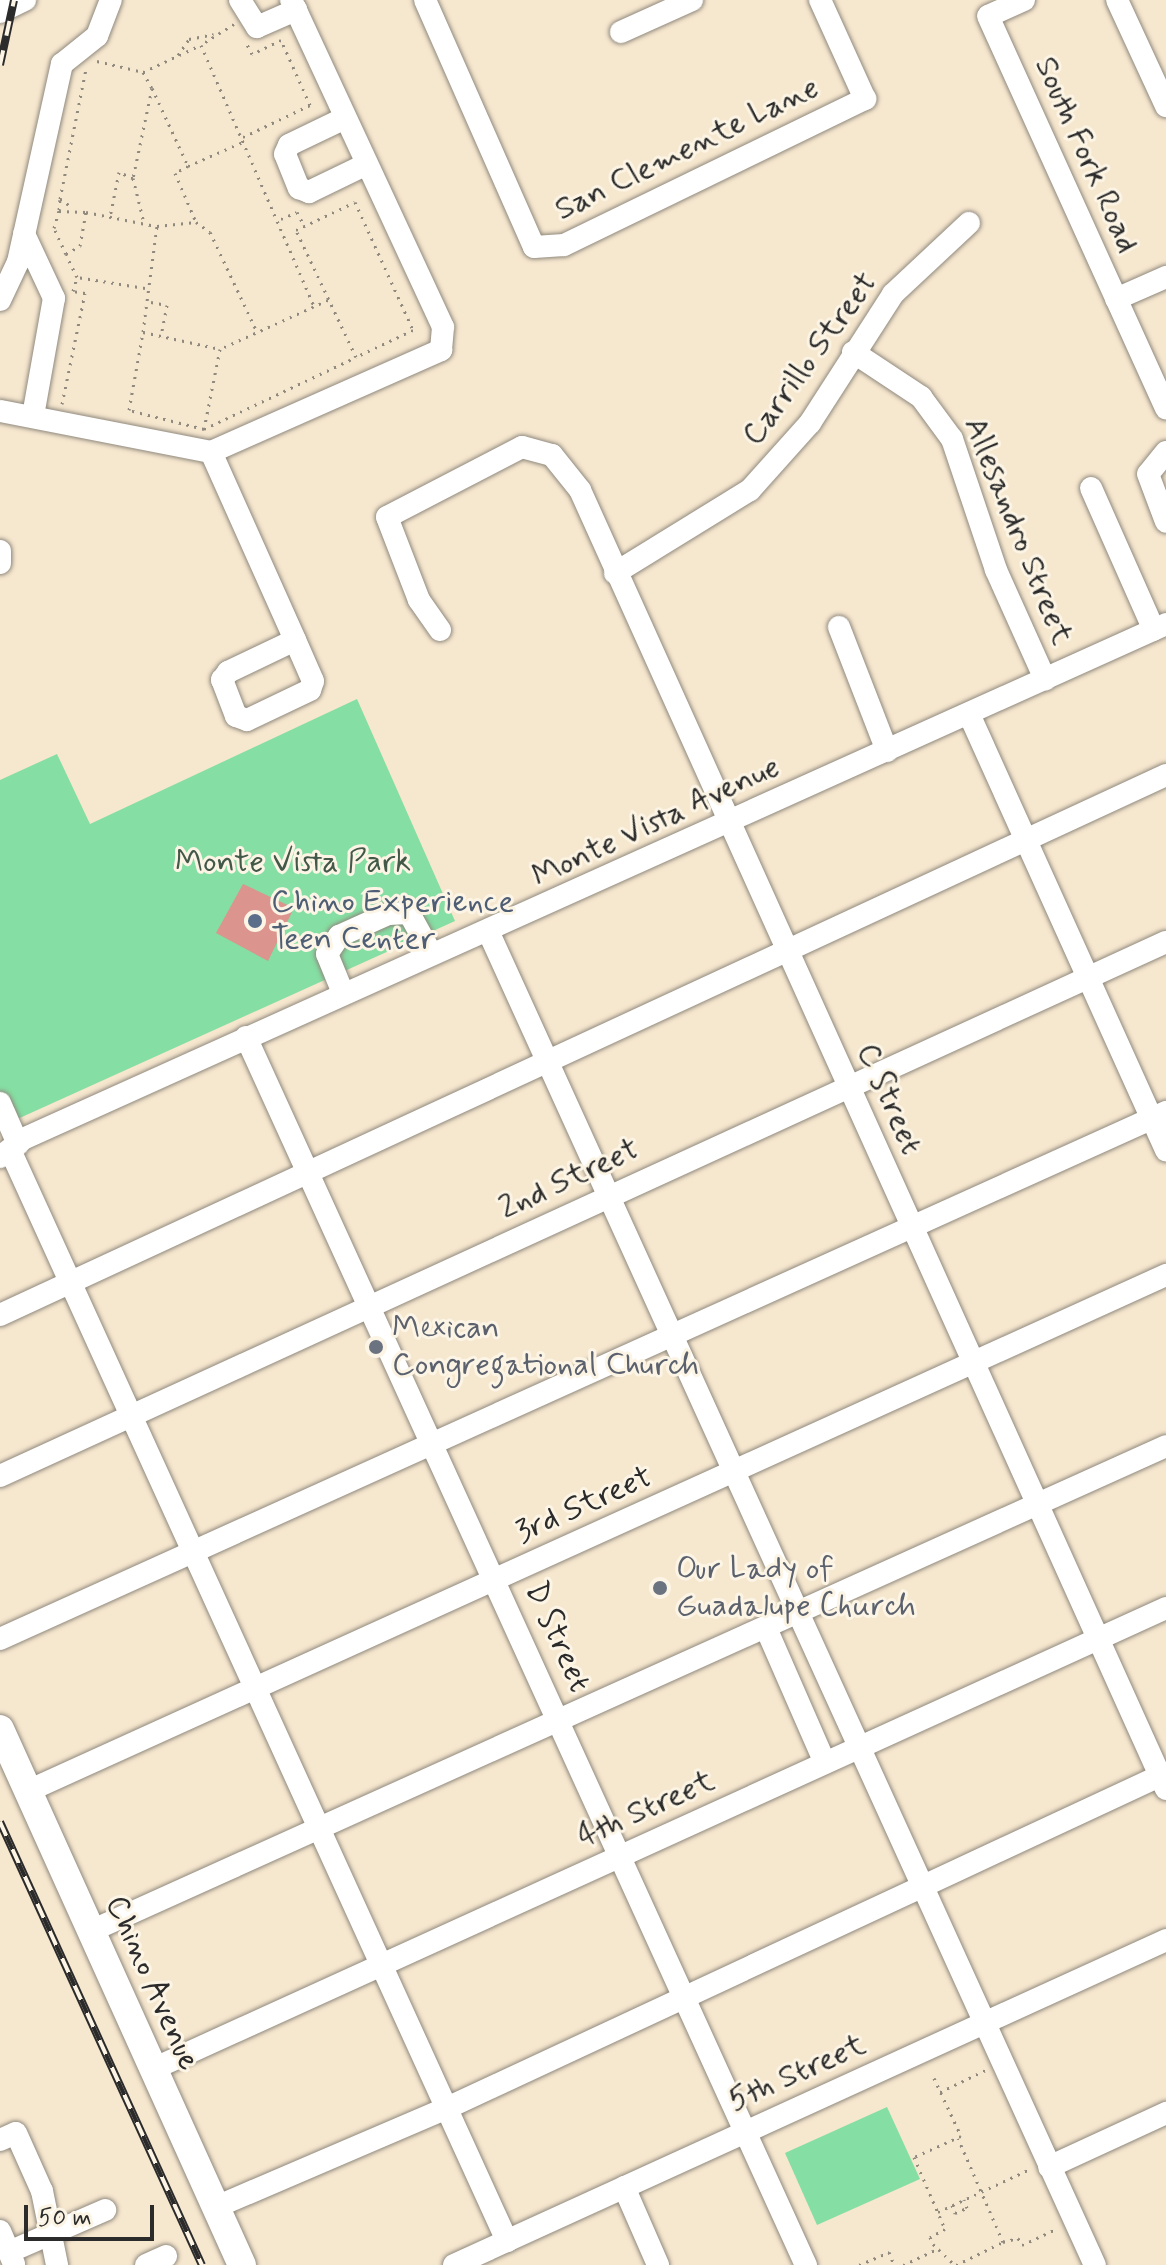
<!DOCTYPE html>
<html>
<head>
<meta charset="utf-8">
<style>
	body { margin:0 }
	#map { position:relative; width:1166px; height:2265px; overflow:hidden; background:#f6e7cf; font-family:Mynerve,sans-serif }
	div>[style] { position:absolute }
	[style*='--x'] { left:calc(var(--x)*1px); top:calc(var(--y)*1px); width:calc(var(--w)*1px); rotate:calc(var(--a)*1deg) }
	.green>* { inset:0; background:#85dea3 }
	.building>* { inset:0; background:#db948e }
	.path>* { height:3px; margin-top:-1.5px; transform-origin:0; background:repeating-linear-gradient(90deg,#90897d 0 2px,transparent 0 8px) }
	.roads { filter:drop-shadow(0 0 2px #90897d) drop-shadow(0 0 2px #90897d) }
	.minor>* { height:22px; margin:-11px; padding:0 11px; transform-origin:11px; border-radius:11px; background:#fff }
	.major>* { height:28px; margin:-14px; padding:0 14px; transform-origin:14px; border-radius:14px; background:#fff }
	.rail>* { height:8px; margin-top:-4px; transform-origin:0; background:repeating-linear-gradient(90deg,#fcf5e5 0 15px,#2b2b2b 0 30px); box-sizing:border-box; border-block:2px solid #2b2b2b }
	.dots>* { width:22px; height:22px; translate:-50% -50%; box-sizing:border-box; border:4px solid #fcf5e5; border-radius:50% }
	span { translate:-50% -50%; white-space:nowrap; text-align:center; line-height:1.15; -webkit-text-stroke:6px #fcf5e5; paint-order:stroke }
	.street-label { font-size:32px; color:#2b2b2b }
	.park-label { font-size:32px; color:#425849 }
	.service-label { font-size:32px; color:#4e5e75 }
	.left { translate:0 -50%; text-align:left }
	.worship-label { font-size:32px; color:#5b616d }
	.scale { position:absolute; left:24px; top:2205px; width:130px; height:36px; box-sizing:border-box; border:4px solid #2b2b2b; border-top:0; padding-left:10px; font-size:24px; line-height:28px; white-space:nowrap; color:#2b2b2b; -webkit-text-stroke:6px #fcf5e5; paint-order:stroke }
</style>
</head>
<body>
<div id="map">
	<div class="green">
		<i style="clip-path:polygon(357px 699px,455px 921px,13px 1121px,0 1093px,0 780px,57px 754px,90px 824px)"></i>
		<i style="clip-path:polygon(887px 2107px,920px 2179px,817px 2225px,785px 2153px)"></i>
	</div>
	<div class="building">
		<i style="clip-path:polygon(243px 884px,294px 908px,268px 961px,216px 933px)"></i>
	</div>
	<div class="path">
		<i style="--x:234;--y:24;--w:39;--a:148"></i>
		<i style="--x:201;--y:45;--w:284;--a:66.6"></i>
		<i style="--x:178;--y:55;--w:19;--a:-55"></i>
		<i style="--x:189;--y:39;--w:25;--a:-11"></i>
		<i style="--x:97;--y:61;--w:47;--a:13.4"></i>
		<i style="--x:143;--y:72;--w:18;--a:61"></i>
		<i style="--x:152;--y:88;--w:92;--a:101.9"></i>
		<i style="--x:133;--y:178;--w:15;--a:-157"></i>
		<i style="--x:119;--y:172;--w:46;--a:101.3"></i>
		<i style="--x:143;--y:72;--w:64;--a:-25"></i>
		<i style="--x:152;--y:88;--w:86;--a:65.2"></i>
		<i style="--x:188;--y:166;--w:62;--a:-23.7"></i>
		<i style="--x:243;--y:137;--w:74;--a:-25.5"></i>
		<i style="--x:310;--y:105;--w:71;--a:-114"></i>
		<i style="--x:281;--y:40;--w:32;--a:154"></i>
		<i style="--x:252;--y:54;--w:11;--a:-117"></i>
		<i style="--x:188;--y:166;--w:15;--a:152"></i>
		<i style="--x:175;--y:173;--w:53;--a:66.8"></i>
		<i style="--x:133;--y:178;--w:46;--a:76.3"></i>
		<i style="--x:60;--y:199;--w:133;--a:-78.7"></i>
		<i style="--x:355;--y:202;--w:141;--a:65.6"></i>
		<i style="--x:413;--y:330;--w:63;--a:154.7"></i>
		<i style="--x:356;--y:357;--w:140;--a:-115.3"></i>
		<i style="--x:296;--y:230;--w:65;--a:-25.4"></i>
		<i style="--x:59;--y:210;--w:11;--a:-85"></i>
		<i style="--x:60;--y:199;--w:14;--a:34"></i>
		<i style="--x:281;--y:219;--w:17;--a:-24"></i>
		<i style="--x:297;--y:212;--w:15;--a:62"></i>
		<i style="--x:66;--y:254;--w:29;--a:-115"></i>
		<i style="--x:54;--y:228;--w:18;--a:-74"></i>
		<i style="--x:59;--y:211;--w:27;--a:2"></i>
		<i style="--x:145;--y:288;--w:69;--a:-170.8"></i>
		<i style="--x:77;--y:277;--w:25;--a:-116"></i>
		<i style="--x:66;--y:254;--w:16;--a:-30"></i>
		<i style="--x:80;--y:246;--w:35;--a:-80"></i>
		<i style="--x:86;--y:212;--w:71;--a:11.3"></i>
		<i style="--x:328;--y:300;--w:119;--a:155.6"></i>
		<i style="--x:220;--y:349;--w:82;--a:101.3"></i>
		<i style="--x:204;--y:429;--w:168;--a:-25.3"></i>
		<i style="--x:151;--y:302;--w:16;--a:11"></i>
		<i style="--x:167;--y:305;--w:32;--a:101"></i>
		<i style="--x:143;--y:332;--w:107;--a:-82.5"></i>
		<i style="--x:157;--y:226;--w:39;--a:-6"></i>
		<i style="--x:196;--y:222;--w:17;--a:36"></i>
		<i style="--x:210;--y:232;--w:110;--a:64.8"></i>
		<i style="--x:62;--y:404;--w:113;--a:-78.3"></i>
		<i style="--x:85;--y:293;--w:12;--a:-171"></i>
		<i style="--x:73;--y:291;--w:15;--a:-74"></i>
		<i style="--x:204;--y:429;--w:77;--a:-165.8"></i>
		<i style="--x:129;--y:410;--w:79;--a:-79.8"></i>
		<i style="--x:143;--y:332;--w:79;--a:12.4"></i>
		<i style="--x:934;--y:2078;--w:64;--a:65"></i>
		<i style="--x:961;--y:2136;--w:51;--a:155.9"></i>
		<i style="--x:914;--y:2157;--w:78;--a:66.7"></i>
		<i style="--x:945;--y:2229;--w:17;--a:152"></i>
		<i style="--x:930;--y:2237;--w:8;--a:67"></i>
		<i style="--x:933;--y:2244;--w:30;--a:44"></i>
		<i style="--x:940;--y:2092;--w:51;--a:-25.6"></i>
		<i style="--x:952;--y:2205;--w:9;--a:69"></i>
		<i style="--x:955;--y:2213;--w:13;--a:-23"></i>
		<i style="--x:967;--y:2208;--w:9;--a:-111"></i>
		<i style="--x:938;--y:2212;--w:99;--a:-25"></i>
		<i style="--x:1003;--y:2242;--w:16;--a:-15"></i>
		<i style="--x:1018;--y:2238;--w:8;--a:60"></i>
		<i style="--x:1022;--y:2245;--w:38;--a:-25"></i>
		<i style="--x:859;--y:2265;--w:33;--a:-23"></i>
		<i style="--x:889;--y:2252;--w:14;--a:69"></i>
		<i style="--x:903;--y:2265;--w:40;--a:-25"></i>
		<i style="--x:956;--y:2265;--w:52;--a:-26.1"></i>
		<i style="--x:1003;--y:2242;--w:113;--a:-113.4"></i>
	</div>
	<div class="roads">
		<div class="minor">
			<i style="--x:240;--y:0;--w:32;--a:58"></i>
			<i style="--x:257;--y:27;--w:43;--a:-23.6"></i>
			<i style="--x:425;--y:0;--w:270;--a:66.2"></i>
			<i style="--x:534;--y:247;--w:30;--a:-4"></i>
			<i style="--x:564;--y:245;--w:335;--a:-25.9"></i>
			<i style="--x:865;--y:99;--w:109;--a:-114.4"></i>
			<i style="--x:1024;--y:0;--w:39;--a:156"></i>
			<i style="--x:988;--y:16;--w:431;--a:65.6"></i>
			<i style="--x:1117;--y:0;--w:117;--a:65.2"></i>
			<i style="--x:0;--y:12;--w:28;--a:-26"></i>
			<i style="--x:621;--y:32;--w:78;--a:-24.3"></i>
			<i style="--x:345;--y:118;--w:62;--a:154.3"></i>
			<i style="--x:289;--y:145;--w:10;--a:114"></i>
			<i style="--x:285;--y:154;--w:37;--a:68"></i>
			<i style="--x:299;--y:188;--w:11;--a:22"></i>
			<i style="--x:309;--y:192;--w:64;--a:-25.8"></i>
			<i style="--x:24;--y:234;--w:71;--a:64.9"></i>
			<i style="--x:54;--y:298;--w:120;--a:100.1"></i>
			<i style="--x:1116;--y:299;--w:55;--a:-23.7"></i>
			<i style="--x:0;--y:300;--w:42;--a:-64.7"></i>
			<i style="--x:18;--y:262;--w:203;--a:-77.5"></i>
			<i style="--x:62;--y:64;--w:45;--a:-38.7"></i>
			<i style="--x:97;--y:36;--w:39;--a:-69"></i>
			<i style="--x:853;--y:352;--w:82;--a:33.5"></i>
			<i style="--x:921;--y:397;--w:52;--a:53.6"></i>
			<i style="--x:952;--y:439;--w:138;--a:71.4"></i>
			<i style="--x:996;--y:570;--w:120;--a:65.8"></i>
			<i style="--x:0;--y:411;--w:215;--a:11"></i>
			<i style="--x:211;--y:452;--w:252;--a:-23.9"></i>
			<i style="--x:441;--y:350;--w:23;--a:-85"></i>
			<i style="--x:443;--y:327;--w:361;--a:-114.9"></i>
			<i style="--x:211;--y:452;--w:206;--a:65.9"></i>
			<i style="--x:295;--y:640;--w:45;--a:66.3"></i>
			<i style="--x:313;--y:681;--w:9;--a:108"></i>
			<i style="--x:310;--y:690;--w:70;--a:154.5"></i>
			<i style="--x:247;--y:720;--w:12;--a:-160"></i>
			<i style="--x:236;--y:716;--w:39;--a:-111"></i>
			<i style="--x:222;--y:680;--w:10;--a:-53"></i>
			<i style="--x:228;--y:672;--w:74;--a:-25.5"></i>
			<i style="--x:1166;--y:452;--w:28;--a:129"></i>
			<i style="--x:1148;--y:474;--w:51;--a:69.4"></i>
			<i style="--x:1091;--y:488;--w:155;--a:66.1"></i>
			<i style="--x:0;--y:551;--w:12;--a:90"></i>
			<i style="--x:615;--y:573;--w:158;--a:-31.6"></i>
			<i style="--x:750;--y:490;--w:90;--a:-48.2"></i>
			<i style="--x:810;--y:423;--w:153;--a:-57.2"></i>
			<i style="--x:893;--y:294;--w:104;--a:-43.1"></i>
			<i style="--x:839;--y:627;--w:133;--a:68.8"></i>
			<i style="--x:440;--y:630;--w:37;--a:-125"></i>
			<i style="--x:419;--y:600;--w:89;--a:-111.1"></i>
			<i style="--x:387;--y:517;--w:152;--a:-27.4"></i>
			<i style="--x:522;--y:447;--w:31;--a:15"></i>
			<i style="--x:552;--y:455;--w:45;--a:51.3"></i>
			<i style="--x:580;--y:490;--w:1425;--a:65.72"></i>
			<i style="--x:969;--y:714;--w:479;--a:65.7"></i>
			<i style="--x:489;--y:933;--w:1463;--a:65.54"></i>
			<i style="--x:343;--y:993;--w:42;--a:-112.3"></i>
			<i style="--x:327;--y:954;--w:22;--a:-56"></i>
			<i style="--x:339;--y:936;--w:54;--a:-24.2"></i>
			<i style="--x:388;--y:914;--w:21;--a:-3"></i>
			<i style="--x:409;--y:913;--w:46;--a:61.2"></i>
			<i style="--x:246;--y:1037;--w:1350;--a:65.49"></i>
			<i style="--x:0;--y:1103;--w:45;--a:66.3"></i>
			<i style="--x:11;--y:1152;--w:1197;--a:65.51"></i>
			<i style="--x:0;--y:1157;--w:29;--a:-38"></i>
			<i style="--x:23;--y:1139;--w:1254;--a:-24.25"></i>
			<i style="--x:0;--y:1315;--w:1285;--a:-24.85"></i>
			<i style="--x:0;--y:1476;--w:1282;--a:-24.61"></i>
			<i style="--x:766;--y:1628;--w:147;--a:66.4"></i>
			<i style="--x:0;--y:1639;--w:1280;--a:-24.32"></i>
			<i style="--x:28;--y:1791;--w:1250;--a:-24.39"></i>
			<i style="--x:91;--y:1931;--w:1179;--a:-24.28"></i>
			<i style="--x:153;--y:2069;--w:1113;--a:-24.47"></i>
			<i style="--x:0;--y:2140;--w:17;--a:-24"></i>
			<i style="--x:16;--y:2133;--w:64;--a:65.9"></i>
			<i style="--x:42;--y:2191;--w:76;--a:78.5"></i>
			<i style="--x:1049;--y:2167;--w:129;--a:-24.8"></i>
			<i style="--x:624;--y:2187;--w:85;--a:66.4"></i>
			<i style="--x:216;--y:2207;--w:251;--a:-23.2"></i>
			<i style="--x:447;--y:2108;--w:793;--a:-24.98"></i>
			<i style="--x:0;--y:2231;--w:36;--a:67"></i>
			<i style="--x:9;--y:2252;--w:105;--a:-23.6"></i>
			<i style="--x:146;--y:2265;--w:22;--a:-24"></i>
			<i style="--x:454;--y:2265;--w:783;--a:-24.53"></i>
		</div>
		<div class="major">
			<i style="--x:0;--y:1729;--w:588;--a:65.7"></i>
		</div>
	</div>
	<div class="rail">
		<i style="--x:0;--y:65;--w:66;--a:-77.8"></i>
		<i style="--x:0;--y:1822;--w:487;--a:65.5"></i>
	</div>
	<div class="dots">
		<i style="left:255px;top:921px;background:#5c6f8a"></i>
		<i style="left:376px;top:1347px;background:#6b7280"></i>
		<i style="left:660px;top:1588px;background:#6b7280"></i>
	</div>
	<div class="street-label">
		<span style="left:687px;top:149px;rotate:-26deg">San Clemente Lane</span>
		<span style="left:1086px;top:155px;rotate:66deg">South Fork Road</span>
		<span style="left:810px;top:359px;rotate:-54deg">Carrillo Street</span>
		<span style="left:1018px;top:531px;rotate:68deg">Allesandro Street</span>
		<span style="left:656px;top:822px;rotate:-25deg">Monte Vista Avenue</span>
		<span style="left:889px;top:1099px;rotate:66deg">C Street</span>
		<span style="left:569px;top:1179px;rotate:-25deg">2nd Street</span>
		<span style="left:584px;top:1505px;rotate:-24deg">3rd Street</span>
		<span style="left:557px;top:1637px;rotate:66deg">D Street</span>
		<span style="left:646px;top:1809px;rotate:-24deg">4th Street</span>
		<span style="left:152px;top:1983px;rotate:66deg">Chino Avenue</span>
		<span style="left:797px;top:2073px;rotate:-24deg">5th Street</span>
	</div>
	<div class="park-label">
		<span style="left:293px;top:862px">Monte Vista Park</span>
	</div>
	<div class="service-label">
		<span class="left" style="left:271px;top:921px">Chino Experience<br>Teen Center</span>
	</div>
	<div class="worship-label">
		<span class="left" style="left:392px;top:1347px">Mexican<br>Congregational Church</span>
		<span class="left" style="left:676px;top:1588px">Our Lady of<br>Guadalupe Church</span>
	</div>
	<div class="scale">50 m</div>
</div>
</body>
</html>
